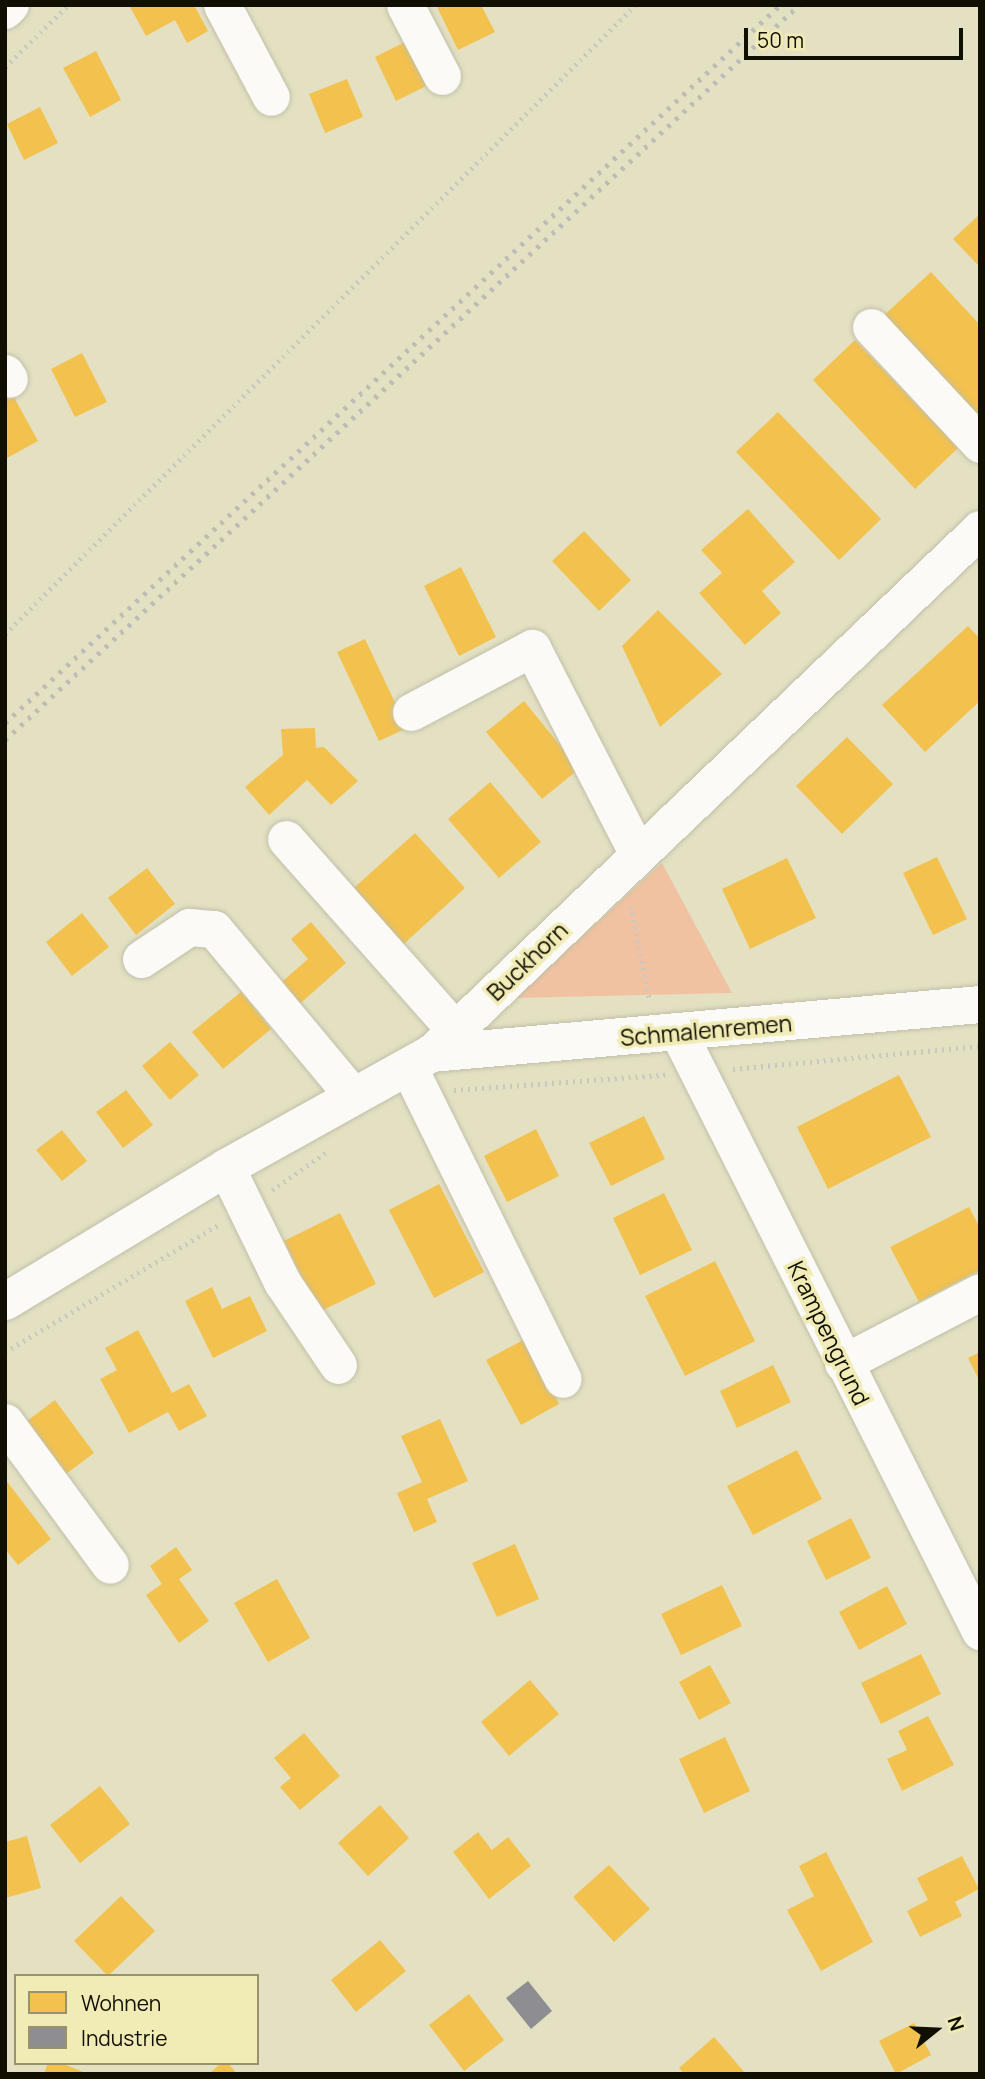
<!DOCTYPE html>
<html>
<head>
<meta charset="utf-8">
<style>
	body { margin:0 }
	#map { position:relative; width:985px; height:2079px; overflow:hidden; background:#e4e1c3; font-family:Manrope,sans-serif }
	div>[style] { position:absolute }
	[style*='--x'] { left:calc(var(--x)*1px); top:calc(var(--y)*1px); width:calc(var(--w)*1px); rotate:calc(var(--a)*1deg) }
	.green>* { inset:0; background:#f1c2a1 }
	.homes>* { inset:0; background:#f2c14e }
	.industry>* { inset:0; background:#8d8d92 }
	.path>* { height:4.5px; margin-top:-2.25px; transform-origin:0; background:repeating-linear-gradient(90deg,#c9c8c0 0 2px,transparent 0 7px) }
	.roads { filter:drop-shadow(0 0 2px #c1bfa8) drop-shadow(0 0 2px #c1bfa8) }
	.minor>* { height:37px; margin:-18.5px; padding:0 18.5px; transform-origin:18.5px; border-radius:18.5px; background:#fbfaf6 }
	.major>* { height:38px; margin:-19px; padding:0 19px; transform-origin:19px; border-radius:19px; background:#fbfaf6 }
	.rail>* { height:5px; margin-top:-2.5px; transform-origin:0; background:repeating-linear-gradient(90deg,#bebdb5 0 3.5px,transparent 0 10.5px) }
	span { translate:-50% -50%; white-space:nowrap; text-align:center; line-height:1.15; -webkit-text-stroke:7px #f1ecb6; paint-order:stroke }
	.street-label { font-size:23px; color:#110f00 }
	.frame { position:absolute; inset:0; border:7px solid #110f00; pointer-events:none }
	.legend { position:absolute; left:14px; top:1974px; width:245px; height:91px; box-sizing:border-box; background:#f1ecb6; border:2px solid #97946d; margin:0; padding:9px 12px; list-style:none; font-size:21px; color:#110f00 }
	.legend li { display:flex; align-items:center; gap:14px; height:35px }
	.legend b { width:35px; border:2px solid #97946d }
	.north { position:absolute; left:901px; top:1995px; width:70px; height:70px; -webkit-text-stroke:5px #f1ecb6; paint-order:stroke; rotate:72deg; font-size:19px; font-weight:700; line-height:28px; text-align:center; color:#110f00 }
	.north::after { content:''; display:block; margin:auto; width:24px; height:32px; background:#110f00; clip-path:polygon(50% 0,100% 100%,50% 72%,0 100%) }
	.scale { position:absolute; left:744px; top:28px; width:219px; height:32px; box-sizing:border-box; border:4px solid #110f00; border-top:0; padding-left:9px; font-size:21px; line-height:24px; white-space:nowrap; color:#110f00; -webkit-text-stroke:5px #f1ecb6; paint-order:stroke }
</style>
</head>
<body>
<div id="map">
	<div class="green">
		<i style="clip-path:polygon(662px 863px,732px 993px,515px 998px)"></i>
	</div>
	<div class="homes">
		<i style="clip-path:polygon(129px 5px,194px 5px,208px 31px,187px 43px,175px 20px,146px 36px)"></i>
		<i style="clip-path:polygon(436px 5px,481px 5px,495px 32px,458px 50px)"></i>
		<i style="clip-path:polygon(409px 40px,430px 84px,396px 101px,375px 57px)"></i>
		<i style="clip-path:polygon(96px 51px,121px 100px,90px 117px,63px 68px)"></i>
		<i style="clip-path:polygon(347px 79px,363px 117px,325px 133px,309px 94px)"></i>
		<i style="clip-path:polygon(40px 107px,58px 143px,24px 160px,7px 124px)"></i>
		<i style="clip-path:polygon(980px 214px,980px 267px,953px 239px)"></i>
		<i style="clip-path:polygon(931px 272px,980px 325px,980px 426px,881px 318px)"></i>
		<i style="clip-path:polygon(855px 340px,958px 448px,915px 489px,813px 380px)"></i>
		<i style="clip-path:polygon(82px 353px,107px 402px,75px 417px,51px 369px)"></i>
		<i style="clip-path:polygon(9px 388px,38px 441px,5px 459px,5px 391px)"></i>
		<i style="clip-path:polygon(778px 412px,881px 519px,839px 560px,736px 452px)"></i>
		<i style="clip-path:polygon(748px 509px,795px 562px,762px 591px,781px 613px,745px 645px,699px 593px,722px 573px,701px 550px)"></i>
		<i style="clip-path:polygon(584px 531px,631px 580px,599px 611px,552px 561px)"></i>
		<i style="clip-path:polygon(461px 567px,496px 637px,459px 656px,424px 586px)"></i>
		<i style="clip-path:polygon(658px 610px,722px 674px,660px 727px,622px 646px)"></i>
		<i style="clip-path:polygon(968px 626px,980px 639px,980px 701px,925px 752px,882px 705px)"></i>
		<i style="clip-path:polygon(365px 639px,407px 728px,379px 741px,337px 652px)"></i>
		<i style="clip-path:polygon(524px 701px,579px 769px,542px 799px,486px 732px)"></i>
		<i style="clip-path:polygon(315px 728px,316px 748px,324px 747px,358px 781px,331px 805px,307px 780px,269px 815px,245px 787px,283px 755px,281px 729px)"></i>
		<i style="clip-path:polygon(847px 737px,893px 784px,842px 834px,796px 786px)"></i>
		<i style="clip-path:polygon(490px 782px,541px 842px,499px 878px,448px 819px)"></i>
		<i style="clip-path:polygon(415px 833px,465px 888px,396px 951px,346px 895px)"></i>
		<i style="clip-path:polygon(937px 857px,967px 919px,933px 935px,903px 873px)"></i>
		<i style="clip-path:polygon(787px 858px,816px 918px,750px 949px,722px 889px)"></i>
		<i style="clip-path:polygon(147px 868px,175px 904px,136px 935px,108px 898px)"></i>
		<i style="clip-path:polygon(82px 913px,109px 947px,72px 976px,46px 942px)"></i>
		<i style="clip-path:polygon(311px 922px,346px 963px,295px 1008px,276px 987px,308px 959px,291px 939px)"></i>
		<i style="clip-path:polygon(241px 992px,271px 1029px,223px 1069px,192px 1032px)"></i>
		<i style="clip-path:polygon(170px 1042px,199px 1075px,170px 1100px,142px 1066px)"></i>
		<i style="clip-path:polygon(899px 1075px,931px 1137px,828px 1189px,797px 1127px)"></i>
		<i style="clip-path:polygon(126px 1090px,153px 1125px,123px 1148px,96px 1112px)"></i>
		<i style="clip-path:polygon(644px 1116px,665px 1159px,611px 1186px,589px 1143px)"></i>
		<i style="clip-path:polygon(536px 1129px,559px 1176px,507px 1202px,484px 1156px)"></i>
		<i style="clip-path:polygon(62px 1130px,87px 1161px,62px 1181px,36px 1150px)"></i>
		<i style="clip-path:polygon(439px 1184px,484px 1272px,434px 1298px,389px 1210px)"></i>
		<i style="clip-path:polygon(664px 1193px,692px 1250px,640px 1275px,613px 1218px)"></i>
		<i style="clip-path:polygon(969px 1207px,980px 1228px,980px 1270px,919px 1302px,890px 1247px)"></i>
		<i style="clip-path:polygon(340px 1213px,376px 1284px,319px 1312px,284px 1241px)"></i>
		<i style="clip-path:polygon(715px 1261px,755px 1341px,685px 1376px,645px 1296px)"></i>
		<i style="clip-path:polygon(212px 1287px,222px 1309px,250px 1296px,267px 1331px,213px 1358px,185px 1301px)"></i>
		<i style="clip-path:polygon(138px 1330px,172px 1393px,189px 1384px,207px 1416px,179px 1431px,168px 1412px,129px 1433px,100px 1379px,117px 1370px,105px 1348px)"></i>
		<i style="clip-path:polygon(525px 1339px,559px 1404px,521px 1425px,486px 1360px)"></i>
		<i style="clip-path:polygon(980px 1352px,980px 1382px,968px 1358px)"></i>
		<i style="clip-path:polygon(773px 1365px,791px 1402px,737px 1428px,720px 1391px)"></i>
		<i style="clip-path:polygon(55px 1400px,94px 1453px,62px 1477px,23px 1424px)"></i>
		<i style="clip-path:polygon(440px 1419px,468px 1481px,427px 1499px,437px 1522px,414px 1532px,397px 1493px,422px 1482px,401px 1436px)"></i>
		<i style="clip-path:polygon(797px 1450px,822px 1499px,753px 1535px,727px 1486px)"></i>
		<i style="clip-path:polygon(5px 1479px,51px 1539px,18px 1565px,5px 1549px)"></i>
		<i style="clip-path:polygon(851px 1518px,871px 1558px,826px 1580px,807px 1541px)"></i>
		<i style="clip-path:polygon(515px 1544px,539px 1599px,497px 1617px,472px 1563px)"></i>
		<i style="clip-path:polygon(176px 1547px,192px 1570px,179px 1579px,209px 1621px,179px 1643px,146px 1595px,162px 1584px,150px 1566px)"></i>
		<i style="clip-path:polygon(277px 1579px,310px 1638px,268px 1662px,234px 1603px)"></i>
		<i style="clip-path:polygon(722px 1585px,742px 1626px,681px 1655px,661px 1614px)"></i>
		<i style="clip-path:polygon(887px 1586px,907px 1624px,859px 1650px,839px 1612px)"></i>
		<i style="clip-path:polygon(921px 1654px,941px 1694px,881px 1724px,861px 1683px)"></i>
		<i style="clip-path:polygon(710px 1665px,731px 1703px,699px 1720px,679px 1682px)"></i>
		<i style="clip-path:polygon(530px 1680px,559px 1714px,509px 1756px,481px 1722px)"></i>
		<i style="clip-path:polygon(928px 1716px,954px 1765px,902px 1791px,887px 1759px,907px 1750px,898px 1731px)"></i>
		<i style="clip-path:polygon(304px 1733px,340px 1776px,300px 1810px,280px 1787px,291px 1778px,274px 1758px)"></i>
		<i style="clip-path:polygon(725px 1737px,750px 1791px,704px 1813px,679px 1759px)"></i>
		<i style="clip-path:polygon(100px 1786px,130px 1824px,80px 1863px,50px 1825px)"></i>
		<i style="clip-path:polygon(380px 1805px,409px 1838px,368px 1876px,338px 1843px)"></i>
		<i style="clip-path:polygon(478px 1832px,492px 1850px,508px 1837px,531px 1866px,489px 1899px,453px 1852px)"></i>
		<i style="clip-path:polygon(27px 1836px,41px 1888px,5px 1898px,5px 1842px)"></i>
		<i style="clip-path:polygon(826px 1852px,873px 1942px,821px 1971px,787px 1910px,814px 1896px,799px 1866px)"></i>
		<i style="clip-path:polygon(962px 1856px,979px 1889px,955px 1902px,962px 1916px,920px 1937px,907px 1911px,928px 1900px,917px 1878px)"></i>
		<i style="clip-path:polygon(609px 1865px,650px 1909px,614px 1942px,573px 1897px)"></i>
		<i style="clip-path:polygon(121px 1896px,155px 1931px,108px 1976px,74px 1941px)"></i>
		<i style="clip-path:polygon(380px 1940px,406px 1971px,356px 2012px,331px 1980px)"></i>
		<i style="clip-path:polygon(469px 1994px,504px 2040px,464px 2071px,429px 2025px)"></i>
		<i style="clip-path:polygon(914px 2023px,931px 2055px,896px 2074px,879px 2041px)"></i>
		<i style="clip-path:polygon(714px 2037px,746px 2074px,684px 2074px,679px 2068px)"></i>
		<i style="clip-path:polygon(48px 2063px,61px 2063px,88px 2074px,44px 2074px)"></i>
		<i style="clip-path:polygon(221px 2063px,228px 2063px,237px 2074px,209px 2074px)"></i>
	</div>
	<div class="industry">
		<i style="clip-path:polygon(528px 1981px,552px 2011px,531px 2029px,506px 1998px)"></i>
	</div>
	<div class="path">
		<i style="--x:5;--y:67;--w:88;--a:-44.5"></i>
		<i style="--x:5;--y:634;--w:890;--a:-44.95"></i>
		<i style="--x:631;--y:906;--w:93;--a:78.8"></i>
		<i style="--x:733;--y:1069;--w:248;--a:-5.3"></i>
		<i style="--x:454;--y:1090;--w:212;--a:-4.1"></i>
		<i style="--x:272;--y:1190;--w:65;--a:-34.9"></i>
		<i style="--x:5;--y:1352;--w:248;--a:-30.8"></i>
	</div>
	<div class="roads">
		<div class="minor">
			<i style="--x:222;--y:5;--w:104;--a:62"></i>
			<i style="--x:405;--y:5;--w:80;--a:62.5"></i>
			<i style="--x:871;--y:327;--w:160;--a:47"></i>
			<i style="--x:5;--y:373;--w:7;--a:56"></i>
			<i style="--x:411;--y:712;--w:137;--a:-27.9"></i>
			<i style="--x:532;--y:648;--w:232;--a:62.8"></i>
			<i style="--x:286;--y:839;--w:255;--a:48.5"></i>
			<i style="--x:141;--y:959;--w:58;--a:-33.7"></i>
			<i style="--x:189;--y:927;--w:25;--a:5"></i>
			<i style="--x:214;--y:929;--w:217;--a:50.2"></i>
			<i style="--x:679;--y:1034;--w:669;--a:63.24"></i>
			<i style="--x:431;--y:1053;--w:551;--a:-5.1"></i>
			<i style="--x:408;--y:1066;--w:349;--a:63.7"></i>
			<i style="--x:226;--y:1167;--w:128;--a:64"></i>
			<i style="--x:282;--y:1282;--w:100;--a:56"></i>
			<i style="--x:5;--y:1301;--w:258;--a:-31.2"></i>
			<i style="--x:226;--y:1167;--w:235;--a:-29.1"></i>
			<i style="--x:431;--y:1053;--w:759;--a:-43.67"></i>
			<i style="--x:843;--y:1363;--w:154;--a:-27.4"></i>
			<i style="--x:5;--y:1422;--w:177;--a:53.7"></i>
		</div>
		<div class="major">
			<i style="--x:5;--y:10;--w:7;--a:-45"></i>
		</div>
	</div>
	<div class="rail">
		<i style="--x:5;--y:723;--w:1056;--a:-42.81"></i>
		<i style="--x:5;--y:740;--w:1082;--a:-42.79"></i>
	</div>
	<div class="street-label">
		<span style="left:527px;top:961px;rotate:-44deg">Buckhorn</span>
		<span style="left:706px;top:1030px;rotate:-5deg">Schmalenremen</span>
		<span style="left:829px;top:1333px;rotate:64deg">Krampengrund</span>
	</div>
	<div class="frame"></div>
	<ul class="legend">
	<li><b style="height:19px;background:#f2c14e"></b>Wohnen</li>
	<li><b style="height:19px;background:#8d8d92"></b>Industrie</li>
	</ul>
	<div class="north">N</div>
	<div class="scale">50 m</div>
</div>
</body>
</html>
